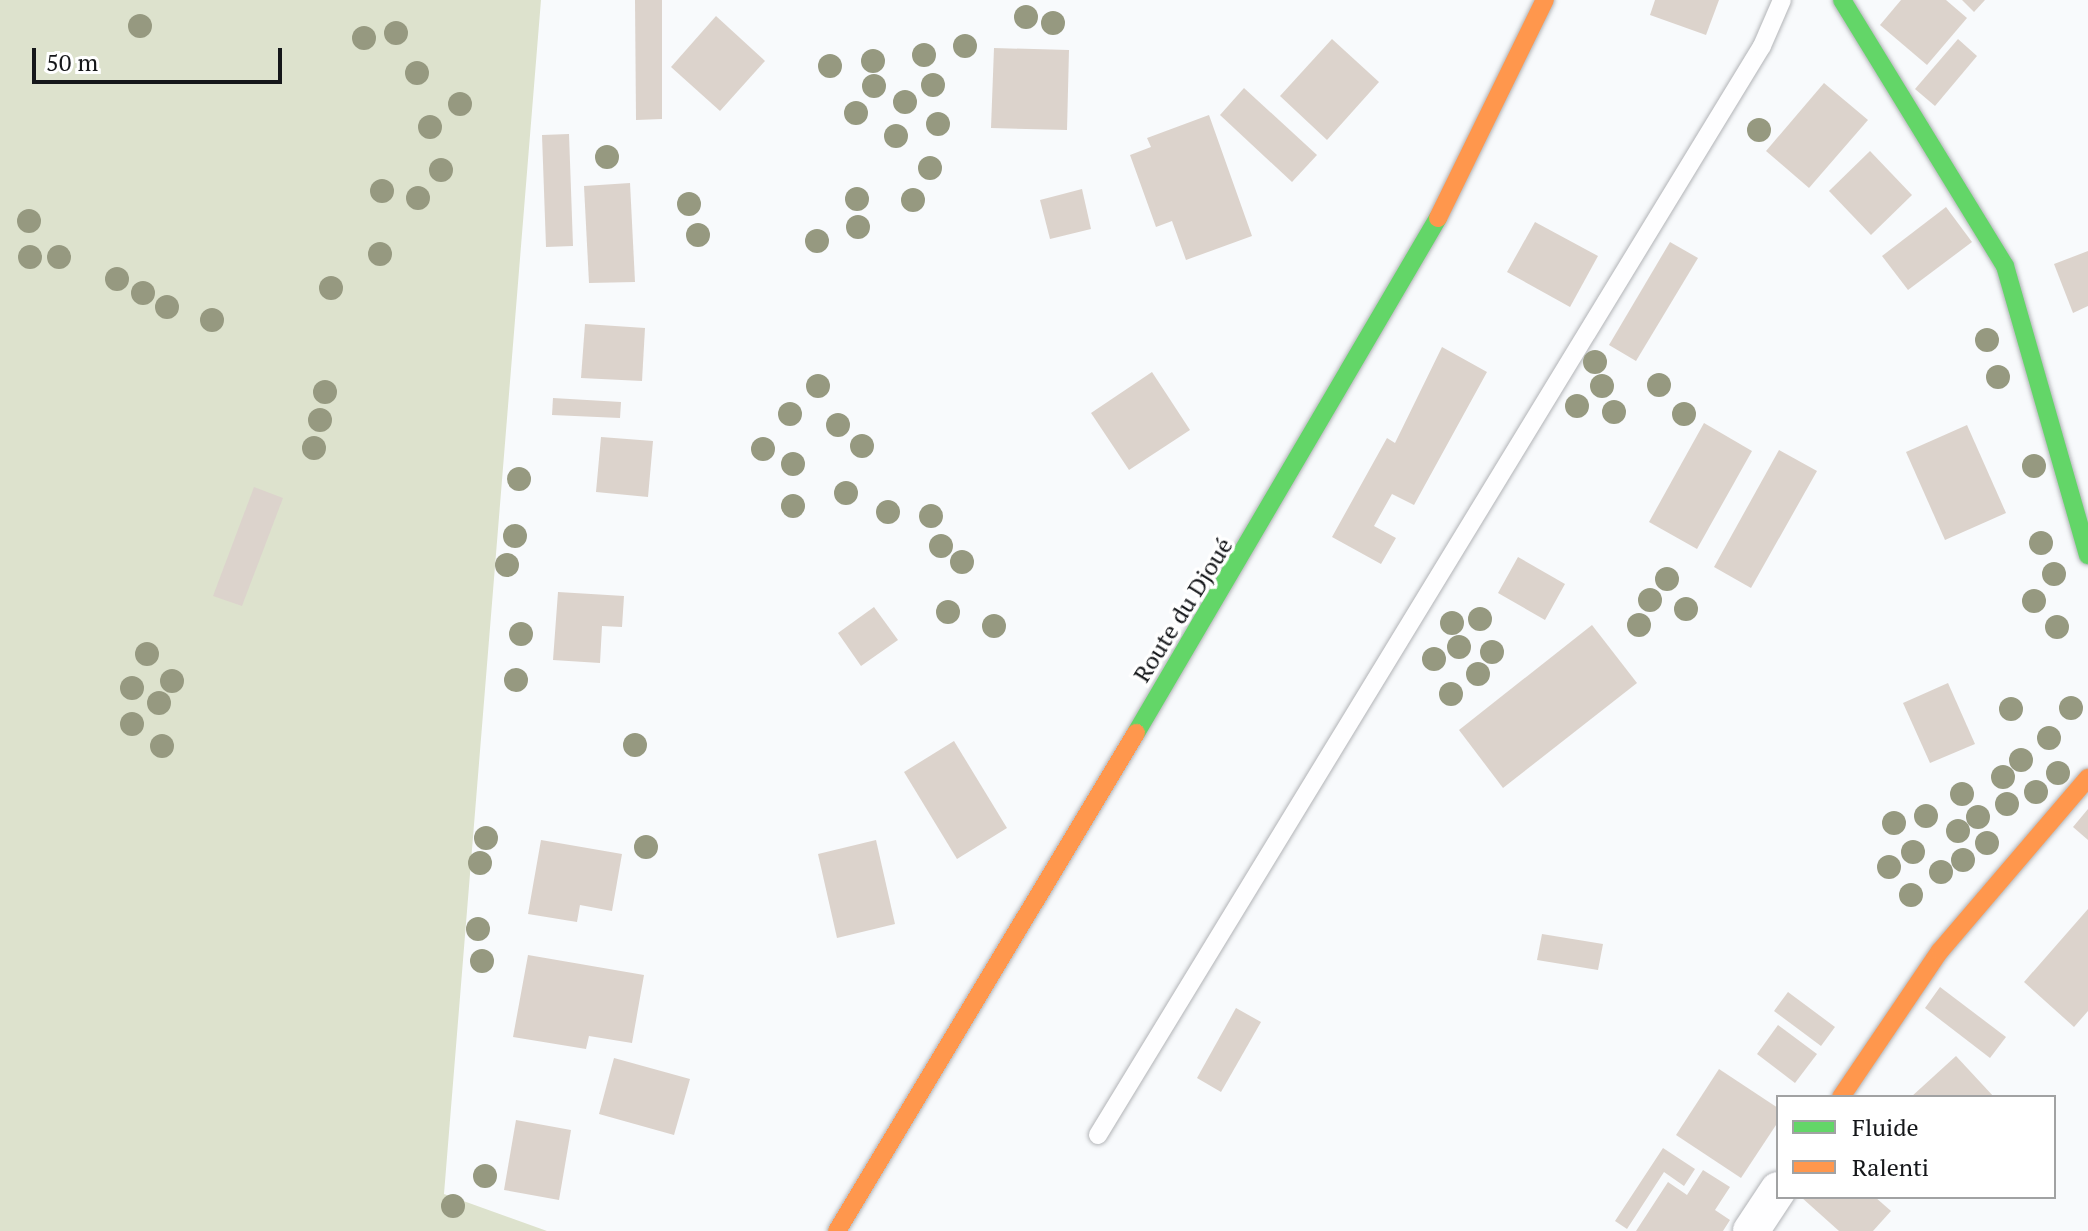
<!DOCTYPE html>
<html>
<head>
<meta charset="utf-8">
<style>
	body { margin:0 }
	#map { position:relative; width:2088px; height:1231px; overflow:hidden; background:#f8fafc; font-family:"PT Serif",serif }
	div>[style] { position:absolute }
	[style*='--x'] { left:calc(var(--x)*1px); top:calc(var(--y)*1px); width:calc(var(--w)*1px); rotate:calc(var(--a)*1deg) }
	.green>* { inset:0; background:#dde2cd }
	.building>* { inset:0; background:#dcd3cc }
	.roads { filter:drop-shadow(0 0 2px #b2b4b7) drop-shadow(0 0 2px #b2b4b7) }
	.lane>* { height:18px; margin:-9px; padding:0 9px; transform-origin:9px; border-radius:9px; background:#fefeff }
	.street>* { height:36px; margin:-18px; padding:0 18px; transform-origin:18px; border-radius:18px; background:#fefeff }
	.fast>* { height:18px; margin:-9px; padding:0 9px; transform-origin:9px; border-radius:9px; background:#63d668 }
	.slow>* { height:18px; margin:-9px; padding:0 9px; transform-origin:9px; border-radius:9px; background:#ff974d }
	.trees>* { width:24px; height:24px; margin:-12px; border-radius:50%; background:#969980 }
	span { translate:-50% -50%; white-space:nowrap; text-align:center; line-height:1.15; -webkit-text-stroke:7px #fff; paint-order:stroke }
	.street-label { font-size:24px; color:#15171a }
	.legend { position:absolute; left:1776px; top:1095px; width:280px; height:104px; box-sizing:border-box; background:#fff; border:2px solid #a1a2a3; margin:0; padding:10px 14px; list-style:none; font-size:24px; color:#15171a }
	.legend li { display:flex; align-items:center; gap:16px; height:40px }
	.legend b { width:40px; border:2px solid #a1a2a3 }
	.scale { position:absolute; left:32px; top:48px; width:250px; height:36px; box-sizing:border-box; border:4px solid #15171a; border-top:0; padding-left:10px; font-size:24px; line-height:28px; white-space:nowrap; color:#15171a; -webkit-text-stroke:6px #fff; paint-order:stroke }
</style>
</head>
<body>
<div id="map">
	<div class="green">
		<i style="clip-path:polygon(0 0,541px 0,444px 1194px,547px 1231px,0 1231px)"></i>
	</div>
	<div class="building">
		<i style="clip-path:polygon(635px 0,662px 0,662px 119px,636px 120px)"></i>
		<i style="clip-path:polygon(1655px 0,1719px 0,1706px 35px,1650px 15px)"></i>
		<i style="clip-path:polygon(1901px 0,1946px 0,1967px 18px,1927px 65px,1880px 25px)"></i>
		<i style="clip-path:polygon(1962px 0,1985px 0,1974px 12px)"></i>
		<i style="clip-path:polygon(716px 16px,765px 61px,720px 111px,671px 67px)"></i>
		<i style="clip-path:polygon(1332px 39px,1379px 82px,1327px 140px,1280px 96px)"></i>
		<i style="clip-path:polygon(1958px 39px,1977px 56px,1935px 106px,1915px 89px)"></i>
		<i style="clip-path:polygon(994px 48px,1069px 50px,1067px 130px,991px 128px)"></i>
		<i style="clip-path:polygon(1824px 83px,1868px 120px,1809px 188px,1766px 151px)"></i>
		<i style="clip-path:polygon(1244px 88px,1317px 155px,1292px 182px,1220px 115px)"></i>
		<i style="clip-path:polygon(1209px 115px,1252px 236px,1186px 260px,1172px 221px,1156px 227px,1130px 155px,1151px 147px,1147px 138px)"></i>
		<i style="clip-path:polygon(569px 134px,573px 246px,546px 247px,542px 135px)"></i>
		<i style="clip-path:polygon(1870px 151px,1912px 195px,1871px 235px,1829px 191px)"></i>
		<i style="clip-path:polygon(630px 183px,635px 282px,589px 283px,584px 186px)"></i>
		<i style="clip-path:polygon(1082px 189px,1091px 229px,1050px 239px,1040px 200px)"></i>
		<i style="clip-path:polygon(1946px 207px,1972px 242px,1908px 290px,1882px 256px)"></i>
		<i style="clip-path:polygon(1535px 222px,1598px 256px,1570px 307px,1507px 272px)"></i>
		<i style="clip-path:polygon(1670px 242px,1698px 258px,1636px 361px,1609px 345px)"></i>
		<i style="clip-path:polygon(2088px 251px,2088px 306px,2073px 313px,2054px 264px)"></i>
		<i style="clip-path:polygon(585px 324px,645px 328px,642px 381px,581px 378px)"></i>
		<i style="clip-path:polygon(1442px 347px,1487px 372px,1414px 505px,1392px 494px,1374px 526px,1396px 538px,1381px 564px,1332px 537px,1387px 438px,1395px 443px)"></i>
		<i style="clip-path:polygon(1152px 372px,1190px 430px,1129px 470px,1091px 413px)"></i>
		<i style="clip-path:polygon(553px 398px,621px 402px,620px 418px,552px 415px)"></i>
		<i style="clip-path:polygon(1704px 423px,1752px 451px,1697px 549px,1649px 522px)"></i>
		<i style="clip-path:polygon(1967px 425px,2006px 513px,1945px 540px,1906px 452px)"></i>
		<i style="clip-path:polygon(601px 437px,653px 441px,648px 497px,596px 492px)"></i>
		<i style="clip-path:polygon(1779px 450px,1817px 471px,1751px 588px,1714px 567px)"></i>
		<i style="clip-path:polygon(254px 487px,283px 498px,242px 606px,213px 596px)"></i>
		<i style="clip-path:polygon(1518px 557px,1565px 584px,1545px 620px,1498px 593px)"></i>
		<i style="clip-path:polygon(558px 592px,624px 596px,622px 627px,602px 626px,600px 663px,553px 660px)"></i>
		<i style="clip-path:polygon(874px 607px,898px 640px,861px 666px,838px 633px)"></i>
		<i style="clip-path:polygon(1592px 625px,1637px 683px,1503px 788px,1459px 730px)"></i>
		<i style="clip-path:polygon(1948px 683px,1975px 744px,1930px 763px,1903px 703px)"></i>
		<i style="clip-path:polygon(954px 741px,1007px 828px,957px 859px,904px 772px)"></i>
		<i style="clip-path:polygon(2088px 809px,2088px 840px,2073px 827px)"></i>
		<i style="clip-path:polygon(541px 840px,622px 854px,612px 911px,580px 905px,577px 922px,528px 914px)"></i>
		<i style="clip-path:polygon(876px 840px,895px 924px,837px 938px,818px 854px)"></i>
		<i style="clip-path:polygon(2088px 909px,2088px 1011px,2074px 1027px,2024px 982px)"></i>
		<i style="clip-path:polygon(1542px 934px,1603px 944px,1598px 970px,1537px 960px)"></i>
		<i style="clip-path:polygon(528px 955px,644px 975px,632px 1043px,589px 1036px,586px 1049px,513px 1037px)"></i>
		<i style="clip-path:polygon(1940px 987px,2006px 1037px,1990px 1058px,1925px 1008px)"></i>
		<i style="clip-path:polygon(1788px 992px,1835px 1027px,1821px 1046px,1774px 1011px)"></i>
		<i style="clip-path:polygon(1236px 1008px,1261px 1022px,1221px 1092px,1197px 1078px)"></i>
		<i style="clip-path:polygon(1778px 1025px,1817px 1054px,1795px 1083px,1757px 1054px)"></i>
		<i style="clip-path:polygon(1956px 1056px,1994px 1097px,1911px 1097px)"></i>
		<i style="clip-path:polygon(614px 1058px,690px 1079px,674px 1135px,599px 1114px)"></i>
		<i style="clip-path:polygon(1719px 1069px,1778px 1108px,1778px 1122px,1741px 1178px,1676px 1135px)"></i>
		<i style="clip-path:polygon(516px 1120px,571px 1130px,559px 1200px,504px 1190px)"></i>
		<i style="clip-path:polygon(1663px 1148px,1695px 1169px,1684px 1186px,1664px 1172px,1627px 1229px,1615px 1221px)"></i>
		<i style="clip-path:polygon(1703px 1170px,1730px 1187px,1715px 1210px,1730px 1220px,1723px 1231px,1636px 1231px,1668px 1182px,1687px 1195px)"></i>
		<i style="clip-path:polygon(1801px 1197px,1875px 1197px,1891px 1211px,1873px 1231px,1839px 1231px)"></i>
	</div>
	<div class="roads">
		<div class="lane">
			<i style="--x:1098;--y:1135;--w:1275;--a:-58.63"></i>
			<i style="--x:1762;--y:46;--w:50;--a:-66.5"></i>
		</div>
		<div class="street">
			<i style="--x:1751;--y:1231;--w:49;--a:-56.6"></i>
		</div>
		<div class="fast">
			<i style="--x:1842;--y:0;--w:312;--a:58.5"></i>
			<i style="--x:2005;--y:266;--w:301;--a:74"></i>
			<i style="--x:1136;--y:733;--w:597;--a:-59.61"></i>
		</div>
		<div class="slow">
			<i style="--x:1438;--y:218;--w:243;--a:-63.9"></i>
			<i style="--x:1841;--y:1097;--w:176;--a:-55.9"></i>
			<i style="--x:1940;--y:951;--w:228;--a:-49.5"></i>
			<i style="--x:837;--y:1231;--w:581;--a:-59.02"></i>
		</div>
	</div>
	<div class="trees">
		<i style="left:1026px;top:17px"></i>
		<i style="left:1053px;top:23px"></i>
		<i style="left:140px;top:26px"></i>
		<i style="left:396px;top:33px"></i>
		<i style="left:364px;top:38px"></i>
		<i style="left:965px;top:46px"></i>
		<i style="left:924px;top:55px"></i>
		<i style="left:873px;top:61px"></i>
		<i style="left:830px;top:66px"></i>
		<i style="left:417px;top:73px"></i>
		<i style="left:933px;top:85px"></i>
		<i style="left:874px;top:86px"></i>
		<i style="left:905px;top:102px"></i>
		<i style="left:460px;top:104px"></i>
		<i style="left:856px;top:113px"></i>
		<i style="left:938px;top:124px"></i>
		<i style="left:430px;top:127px"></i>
		<i style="left:1759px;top:130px"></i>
		<i style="left:896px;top:136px"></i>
		<i style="left:607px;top:157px"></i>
		<i style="left:930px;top:168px"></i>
		<i style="left:441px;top:170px"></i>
		<i style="left:382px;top:191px"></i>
		<i style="left:418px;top:198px"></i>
		<i style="left:857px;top:199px"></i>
		<i style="left:913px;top:200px"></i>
		<i style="left:689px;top:204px"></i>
		<i style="left:29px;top:221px"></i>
		<i style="left:858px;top:227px"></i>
		<i style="left:698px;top:235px"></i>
		<i style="left:817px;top:241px"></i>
		<i style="left:380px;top:254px"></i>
		<i style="left:30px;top:257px"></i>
		<i style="left:59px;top:257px"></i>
		<i style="left:117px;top:279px"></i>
		<i style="left:331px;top:288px"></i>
		<i style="left:143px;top:293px"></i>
		<i style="left:167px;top:307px"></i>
		<i style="left:212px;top:320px"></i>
		<i style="left:1987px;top:340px"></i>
		<i style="left:1595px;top:362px"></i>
		<i style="left:1998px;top:377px"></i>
		<i style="left:1659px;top:385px"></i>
		<i style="left:818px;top:386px"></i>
		<i style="left:1602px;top:386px"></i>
		<i style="left:325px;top:392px"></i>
		<i style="left:1577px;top:406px"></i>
		<i style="left:1614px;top:412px"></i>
		<i style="left:790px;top:414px"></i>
		<i style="left:1684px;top:414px"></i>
		<i style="left:320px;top:420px"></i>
		<i style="left:838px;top:425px"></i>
		<i style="left:862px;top:446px"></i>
		<i style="left:314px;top:448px"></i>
		<i style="left:763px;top:449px"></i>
		<i style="left:793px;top:464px"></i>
		<i style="left:2034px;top:466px"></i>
		<i style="left:519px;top:479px"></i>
		<i style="left:846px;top:493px"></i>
		<i style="left:793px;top:506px"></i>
		<i style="left:888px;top:512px"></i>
		<i style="left:931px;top:516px"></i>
		<i style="left:515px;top:536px"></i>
		<i style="left:2041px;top:543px"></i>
		<i style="left:941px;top:546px"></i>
		<i style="left:962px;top:562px"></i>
		<i style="left:507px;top:565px"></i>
		<i style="left:2054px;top:574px"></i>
		<i style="left:1667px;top:579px"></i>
		<i style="left:1650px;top:600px"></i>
		<i style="left:2034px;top:601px"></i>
		<i style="left:1686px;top:609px"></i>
		<i style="left:948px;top:612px"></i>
		<i style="left:1480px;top:619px"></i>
		<i style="left:1452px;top:623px"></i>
		<i style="left:1639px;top:625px"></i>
		<i style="left:994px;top:626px"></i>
		<i style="left:2057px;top:627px"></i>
		<i style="left:521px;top:634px"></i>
		<i style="left:1459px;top:647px"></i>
		<i style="left:1492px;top:652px"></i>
		<i style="left:147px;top:654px"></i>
		<i style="left:1434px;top:659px"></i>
		<i style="left:1478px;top:674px"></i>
		<i style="left:516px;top:680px"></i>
		<i style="left:172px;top:681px"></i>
		<i style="left:132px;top:688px"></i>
		<i style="left:1451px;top:694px"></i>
		<i style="left:159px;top:703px"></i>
		<i style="left:2071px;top:708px"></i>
		<i style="left:2011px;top:709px"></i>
		<i style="left:132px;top:724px"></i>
		<i style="left:2049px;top:738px"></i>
		<i style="left:635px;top:745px"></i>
		<i style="left:162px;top:746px"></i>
		<i style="left:2021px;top:760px"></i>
		<i style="left:2058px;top:773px"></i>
		<i style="left:2003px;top:777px"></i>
		<i style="left:2036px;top:792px"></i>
		<i style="left:1962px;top:794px"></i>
		<i style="left:2007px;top:804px"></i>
		<i style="left:1926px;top:816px"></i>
		<i style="left:1978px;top:817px"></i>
		<i style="left:1894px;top:823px"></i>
		<i style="left:1958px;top:831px"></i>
		<i style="left:486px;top:838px"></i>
		<i style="left:1987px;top:843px"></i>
		<i style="left:646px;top:847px"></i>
		<i style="left:1913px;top:852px"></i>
		<i style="left:1963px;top:860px"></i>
		<i style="left:480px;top:863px"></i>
		<i style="left:1889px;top:867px"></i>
		<i style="left:1941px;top:872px"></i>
		<i style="left:1911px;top:895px"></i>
		<i style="left:478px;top:929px"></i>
		<i style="left:482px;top:961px"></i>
		<i style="left:485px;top:1176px"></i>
		<i style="left:453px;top:1206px"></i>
	</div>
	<div class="street-label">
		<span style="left:1183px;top:610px;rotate:-58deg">Route du Djoué</span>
	</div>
	<ul class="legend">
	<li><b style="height:10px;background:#63d668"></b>Fluide</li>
	<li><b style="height:10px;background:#ff974d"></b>Ralenti</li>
	</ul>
	<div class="scale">50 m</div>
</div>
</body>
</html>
